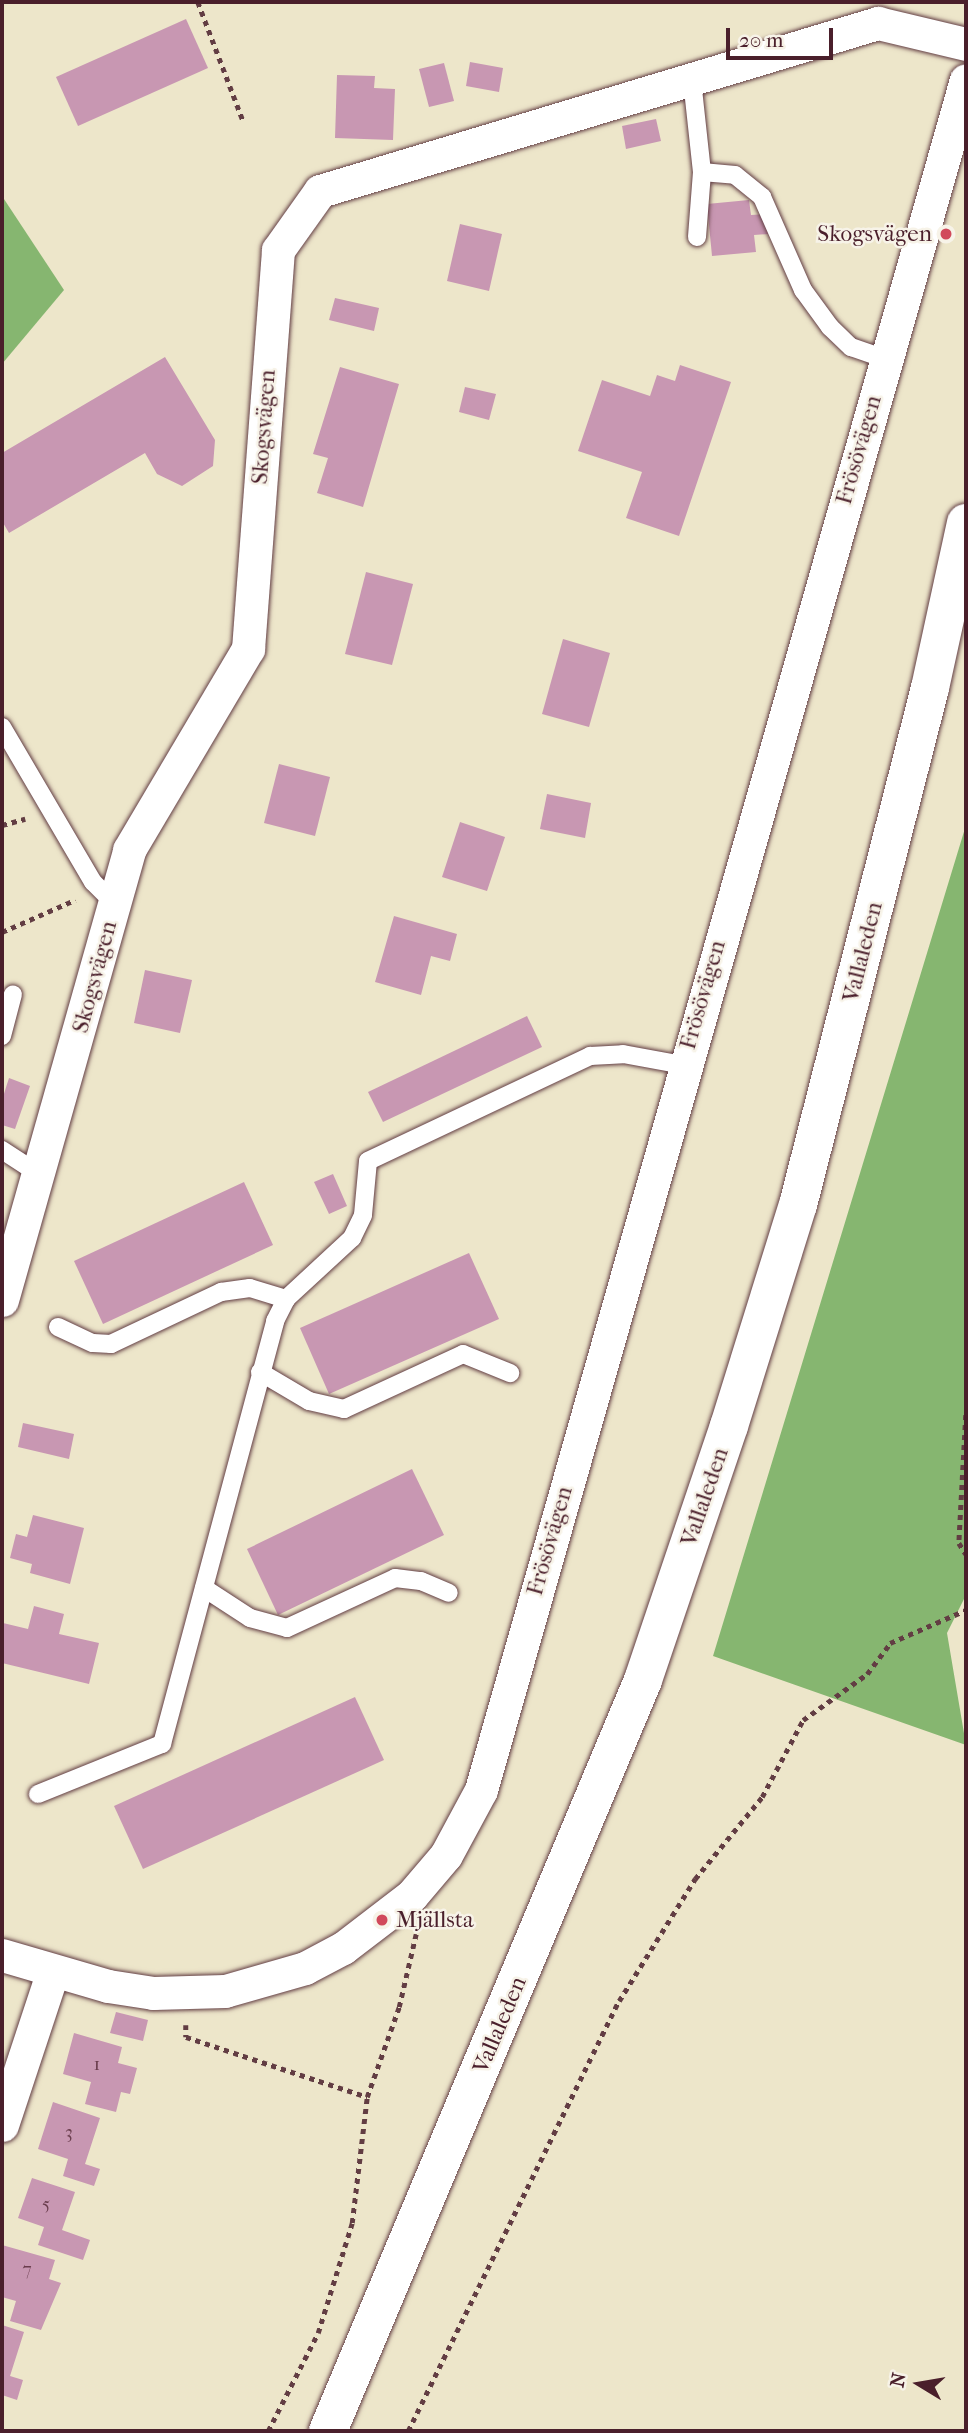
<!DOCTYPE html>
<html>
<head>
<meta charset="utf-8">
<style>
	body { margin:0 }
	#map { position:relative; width:968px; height:2433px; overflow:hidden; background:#ede6ca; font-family:"IM FELL French Canon",serif }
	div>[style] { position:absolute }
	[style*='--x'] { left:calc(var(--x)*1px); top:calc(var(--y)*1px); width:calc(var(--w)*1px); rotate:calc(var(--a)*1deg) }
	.forest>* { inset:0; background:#86b670 }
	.building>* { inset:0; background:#c897b2 }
	.path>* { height:4.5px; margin-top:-2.25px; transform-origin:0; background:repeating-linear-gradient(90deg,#623d43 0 5px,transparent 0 10px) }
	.roads { filter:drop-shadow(0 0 2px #623d43) drop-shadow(0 0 2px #623d43) }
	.service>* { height:18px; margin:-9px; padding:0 9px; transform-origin:9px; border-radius:9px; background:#fff }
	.minor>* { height:33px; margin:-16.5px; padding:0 16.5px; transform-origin:16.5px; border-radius:16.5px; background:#fff }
	.secondary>* { height:38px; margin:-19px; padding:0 19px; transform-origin:19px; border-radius:19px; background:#fff }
	.dots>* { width:19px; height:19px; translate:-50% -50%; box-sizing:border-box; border:4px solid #f7f3e8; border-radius:50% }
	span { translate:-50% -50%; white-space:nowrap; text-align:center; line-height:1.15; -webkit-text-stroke:5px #f7f3e8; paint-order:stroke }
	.number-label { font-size:19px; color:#6a3d4d }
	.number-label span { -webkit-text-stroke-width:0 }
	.poi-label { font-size:23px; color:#4a1f2b }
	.right { translate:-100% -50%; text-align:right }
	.left { translate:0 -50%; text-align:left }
	.street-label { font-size:23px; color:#4a1f2b }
	.frame { position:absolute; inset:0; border:4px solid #4a1f2b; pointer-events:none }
	.north { position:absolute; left:884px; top:2349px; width:70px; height:70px; -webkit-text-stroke:5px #f7f3e8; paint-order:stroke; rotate:281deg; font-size:19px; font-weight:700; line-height:28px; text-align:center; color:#4a1f2b }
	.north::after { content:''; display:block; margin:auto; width:24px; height:32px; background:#4a1f2b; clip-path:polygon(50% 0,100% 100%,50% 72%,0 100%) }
	.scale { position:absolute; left:726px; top:28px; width:107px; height:32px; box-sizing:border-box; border:4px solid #4a1f2b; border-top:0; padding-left:9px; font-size:21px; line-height:24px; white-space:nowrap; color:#4a1f2b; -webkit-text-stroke:5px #f7f3e8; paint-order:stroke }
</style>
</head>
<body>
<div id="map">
	<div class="forest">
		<i style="clip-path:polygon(2px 196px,64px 290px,2px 364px)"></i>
		<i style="clip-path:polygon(966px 825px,966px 1595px,947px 1633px,966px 1745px,713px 1656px)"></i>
	</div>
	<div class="building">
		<i style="clip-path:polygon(186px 19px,208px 68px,78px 126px,56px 77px)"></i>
		<i style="clip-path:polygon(470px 62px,503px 68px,499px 92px,466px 86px)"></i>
		<i style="clip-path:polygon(444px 63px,454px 101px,429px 107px,419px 69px)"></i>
		<i style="clip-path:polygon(337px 75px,375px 76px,374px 88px,395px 89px,393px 140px,335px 138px)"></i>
		<i style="clip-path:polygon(656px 119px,661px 141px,626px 149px,622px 126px)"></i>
		<i style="clip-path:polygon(749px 200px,751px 215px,768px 214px,769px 234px,754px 235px,756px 252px,712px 256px,707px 204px)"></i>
		<i style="clip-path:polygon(460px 224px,502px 234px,489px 291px,447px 281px)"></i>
		<i style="clip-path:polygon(335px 298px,379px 308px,374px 331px,329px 320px)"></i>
		<i style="clip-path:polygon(165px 357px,215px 440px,213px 466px,182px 486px,157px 474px,145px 453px,9px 533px,2px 521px,2px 453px)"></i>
		<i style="clip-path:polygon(680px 365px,731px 382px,679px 536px,626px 518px,642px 472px,578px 451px,602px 380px,650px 396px,657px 375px,675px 381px)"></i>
		<i style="clip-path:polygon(340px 367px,399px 384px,363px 507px,317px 493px,328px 458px,313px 454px)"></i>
		<i style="clip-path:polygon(465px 387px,496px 394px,489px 420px,459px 412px)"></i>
		<i style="clip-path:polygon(366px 572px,413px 584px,392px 665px,345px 654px)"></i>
		<i style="clip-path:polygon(563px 639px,610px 653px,589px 727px,542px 714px)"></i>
		<i style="clip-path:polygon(279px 764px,330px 777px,315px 836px,264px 823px)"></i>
		<i style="clip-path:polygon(547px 794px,591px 803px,585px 838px,540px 829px)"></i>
		<i style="clip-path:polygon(460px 822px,505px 837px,487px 891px,442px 877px)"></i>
		<i style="clip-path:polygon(394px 916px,457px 934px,450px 961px,431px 956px,421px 995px,375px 982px)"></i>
		<i style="clip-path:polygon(145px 970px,192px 980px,180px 1033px,134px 1023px)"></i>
		<i style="clip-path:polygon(527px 1016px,542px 1047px,383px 1122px,368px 1092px)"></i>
		<i style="clip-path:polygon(9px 1078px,30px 1086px,15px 1129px,2px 1125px,2px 1100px)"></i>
		<i style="clip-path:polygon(333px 1174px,347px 1206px,329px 1214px,314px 1182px)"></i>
		<i style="clip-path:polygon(244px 1182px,273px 1245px,103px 1324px,74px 1261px)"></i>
		<i style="clip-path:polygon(469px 1253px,499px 1319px,329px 1394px,300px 1328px)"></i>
		<i style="clip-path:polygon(23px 1423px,74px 1434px,69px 1459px,18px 1447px)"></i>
		<i style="clip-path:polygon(412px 1469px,444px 1535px,278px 1615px,247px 1549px)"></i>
		<i style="clip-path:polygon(33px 1515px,84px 1528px,70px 1584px,30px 1573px,32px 1564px,10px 1558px,16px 1534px,27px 1537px)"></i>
		<i style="clip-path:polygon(34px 1606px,64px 1614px,59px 1634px,99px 1643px,89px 1684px,2px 1663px,3px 1623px,28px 1629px)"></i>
		<i style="clip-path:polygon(355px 1697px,384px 1760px,143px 1869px,114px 1806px)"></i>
		<i style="clip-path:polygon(116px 2012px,148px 2020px,143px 2041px,110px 2033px)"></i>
		<i style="clip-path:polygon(74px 2033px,122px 2047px,118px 2063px,137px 2068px,130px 2094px,121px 2092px,116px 2112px,85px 2104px,91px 2082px,63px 2074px)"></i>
		<i style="clip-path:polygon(53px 2102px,100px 2118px,85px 2164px,100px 2169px,94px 2186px,63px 2176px,68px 2159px,38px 2149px)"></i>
		<i style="clip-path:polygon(32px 2178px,75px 2192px,62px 2230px,90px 2240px,83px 2260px,38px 2245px,44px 2227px,18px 2218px)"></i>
		<i style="clip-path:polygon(2px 2245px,55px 2260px,49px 2279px,61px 2283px,41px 2330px,10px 2321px,16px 2301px,2px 2297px)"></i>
		<i style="clip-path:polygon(2px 2325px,24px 2332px,10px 2376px,23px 2380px,17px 2400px,2px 2395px)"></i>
	</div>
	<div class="path">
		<i style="--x:198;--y:2;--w:129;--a:69.2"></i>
		<i style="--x:2;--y:825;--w:24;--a:-15"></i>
		<i style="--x:2;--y:932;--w:80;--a:-23.7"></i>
		<i style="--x:966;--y:1415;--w:128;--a:93.1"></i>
		<i style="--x:959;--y:1543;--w:13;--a:58"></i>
		<i style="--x:186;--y:2025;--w:12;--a:90"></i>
		<i style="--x:186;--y:2037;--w:191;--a:18.3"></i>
		<i style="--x:268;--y:2431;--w:110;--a:-63"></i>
		<i style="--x:318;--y:2333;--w:115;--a:-72.8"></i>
		<i style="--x:352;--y:2223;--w:127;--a:-83.2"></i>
		<i style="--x:367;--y:2097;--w:96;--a:-70.4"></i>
		<i style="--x:399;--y:2007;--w:75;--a:-76.9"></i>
		<i style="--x:408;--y:2431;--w:479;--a:-63.9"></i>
		<i style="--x:619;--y:2001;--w:144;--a:-58.1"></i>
		<i style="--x:695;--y:1879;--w:106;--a:-50.7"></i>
		<i style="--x:762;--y:1797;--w:87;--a:-62"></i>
		<i style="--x:803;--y:1720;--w:79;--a:-35.7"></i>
		<i style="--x:867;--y:1674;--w:39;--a:-53"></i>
		<i style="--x:890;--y:1643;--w:83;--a:-23.5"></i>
	</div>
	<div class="roads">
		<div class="service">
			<i style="--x:692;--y:80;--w:93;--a:83.8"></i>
			<i style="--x:702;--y:172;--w:33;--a:5"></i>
			<i style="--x:735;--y:175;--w:35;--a:39"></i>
			<i style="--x:762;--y:197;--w:102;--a:66.2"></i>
			<i style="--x:803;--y:290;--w:46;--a:53.9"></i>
			<i style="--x:830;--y:327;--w:29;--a:44"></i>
			<i style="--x:851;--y:347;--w:36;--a:19"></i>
			<i style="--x:697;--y:237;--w:65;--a:-85.6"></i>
			<i style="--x:2;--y:727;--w:180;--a:59.6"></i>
			<i style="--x:93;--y:882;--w:30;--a:45"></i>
			<i style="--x:2;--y:1036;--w:43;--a:-75.3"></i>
			<i style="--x:2;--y:1150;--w:44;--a:33"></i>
			<i style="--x:58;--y:1327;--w:38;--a:25"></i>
			<i style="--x:93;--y:1343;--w:18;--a:3"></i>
			<i style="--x:111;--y:1344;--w:122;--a:-25.3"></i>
			<i style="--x:221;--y:1292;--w:29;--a:-8"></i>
			<i style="--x:250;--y:1288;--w:38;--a:17"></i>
			<i style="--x:260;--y:1372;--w:57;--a:30.6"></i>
			<i style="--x:309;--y:1401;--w:36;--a:13"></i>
			<i style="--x:344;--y:1409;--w:131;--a:-24.8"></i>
			<i style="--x:463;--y:1354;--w:51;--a:22"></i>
			<i style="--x:204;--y:1588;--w:55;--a:33.1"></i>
			<i style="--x:250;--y:1618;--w:38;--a:15"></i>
			<i style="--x:287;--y:1628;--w:119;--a:-24.8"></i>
			<i style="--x:395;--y:1578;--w:26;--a:7"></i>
			<i style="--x:421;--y:1581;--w:30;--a:23"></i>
			<i style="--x:38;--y:1794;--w:134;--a:-22"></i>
			<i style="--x:162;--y:1744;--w:438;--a:-75"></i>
			<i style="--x:275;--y:1321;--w:25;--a:-63"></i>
			<i style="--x:286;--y:1299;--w:90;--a:-42.7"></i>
			<i style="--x:352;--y:1238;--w:25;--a:-64"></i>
			<i style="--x:363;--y:1215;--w:54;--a:-84.7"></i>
			<i style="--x:368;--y:1161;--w:246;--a:-25.3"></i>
			<i style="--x:590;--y:1056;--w:33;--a:-3"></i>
			<i style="--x:623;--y:1054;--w:61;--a:10.4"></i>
		</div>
		<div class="minor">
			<i style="--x:2;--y:1300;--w:468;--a:-74.2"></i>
			<i style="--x:129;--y:850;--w:234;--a:-59.4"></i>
			<i style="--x:248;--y:649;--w:400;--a:-85.7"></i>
			<i style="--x:278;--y:250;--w:72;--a:-54.6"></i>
			<i style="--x:320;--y:191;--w:583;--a:-16.76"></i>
			<i style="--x:878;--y:23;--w:90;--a:13.4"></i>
			<i style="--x:2;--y:1955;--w:110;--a:16.3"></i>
			<i style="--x:108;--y:1986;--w:46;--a:8.8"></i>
			<i style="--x:153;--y:1993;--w:72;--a:-1.6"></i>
			<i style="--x:225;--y:1991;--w:83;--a:-16"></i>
			<i style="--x:305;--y:1968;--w:43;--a:-27.8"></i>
			<i style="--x:343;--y:1948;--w:87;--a:-37.5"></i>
			<i style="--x:412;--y:1895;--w:52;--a:-49.6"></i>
			<i style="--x:446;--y:1855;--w:74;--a:-61.7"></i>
			<i style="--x:481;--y:1790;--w:1777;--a:-74.17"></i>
			<i style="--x:2;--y:2125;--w:162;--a:-71.7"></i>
		</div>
		<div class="secondary">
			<i style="--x:328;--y:2431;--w:814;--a:-67.24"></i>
			<i style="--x:643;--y:1680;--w:268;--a:-71.3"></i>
			<i style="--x:729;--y:1426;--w:232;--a:-72.7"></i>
			<i style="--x:798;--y:1205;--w:534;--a:-75.68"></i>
			<i style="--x:930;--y:688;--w:169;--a:-77.7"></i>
		</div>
	</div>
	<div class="dots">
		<i style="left:946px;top:234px;background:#d1495b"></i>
		<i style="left:382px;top:1920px;background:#d1495b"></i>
	</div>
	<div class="number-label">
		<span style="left:97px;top:2065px">1</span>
		<span style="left:69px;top:2133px">3</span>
		<span style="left:46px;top:2205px">5</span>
		<span style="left:27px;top:2270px">7</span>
	</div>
	<div class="poi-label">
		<span class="right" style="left:932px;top:234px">Skogsvägen</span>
		<span class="left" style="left:396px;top:1920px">Mjällsta</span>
	</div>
	<div class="street-label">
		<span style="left:264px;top:427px;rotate:-86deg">Skogsvägen</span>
		<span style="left:859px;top:450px;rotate:-74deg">Frösövägen</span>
		<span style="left:863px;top:952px;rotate:-76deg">Vallaleden</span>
		<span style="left:95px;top:977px;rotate:-75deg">Skogsvägen</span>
		<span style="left:703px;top:995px;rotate:-74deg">Frösövägen</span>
		<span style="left:705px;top:1497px;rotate:-71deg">Vallaleden</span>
		<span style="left:550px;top:1541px;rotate:-74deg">Frösövägen</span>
		<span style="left:500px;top:2025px;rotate:-67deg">Vallaleden</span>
	</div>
	<div class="frame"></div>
	<div class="north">N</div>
	<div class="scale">20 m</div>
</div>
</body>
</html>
